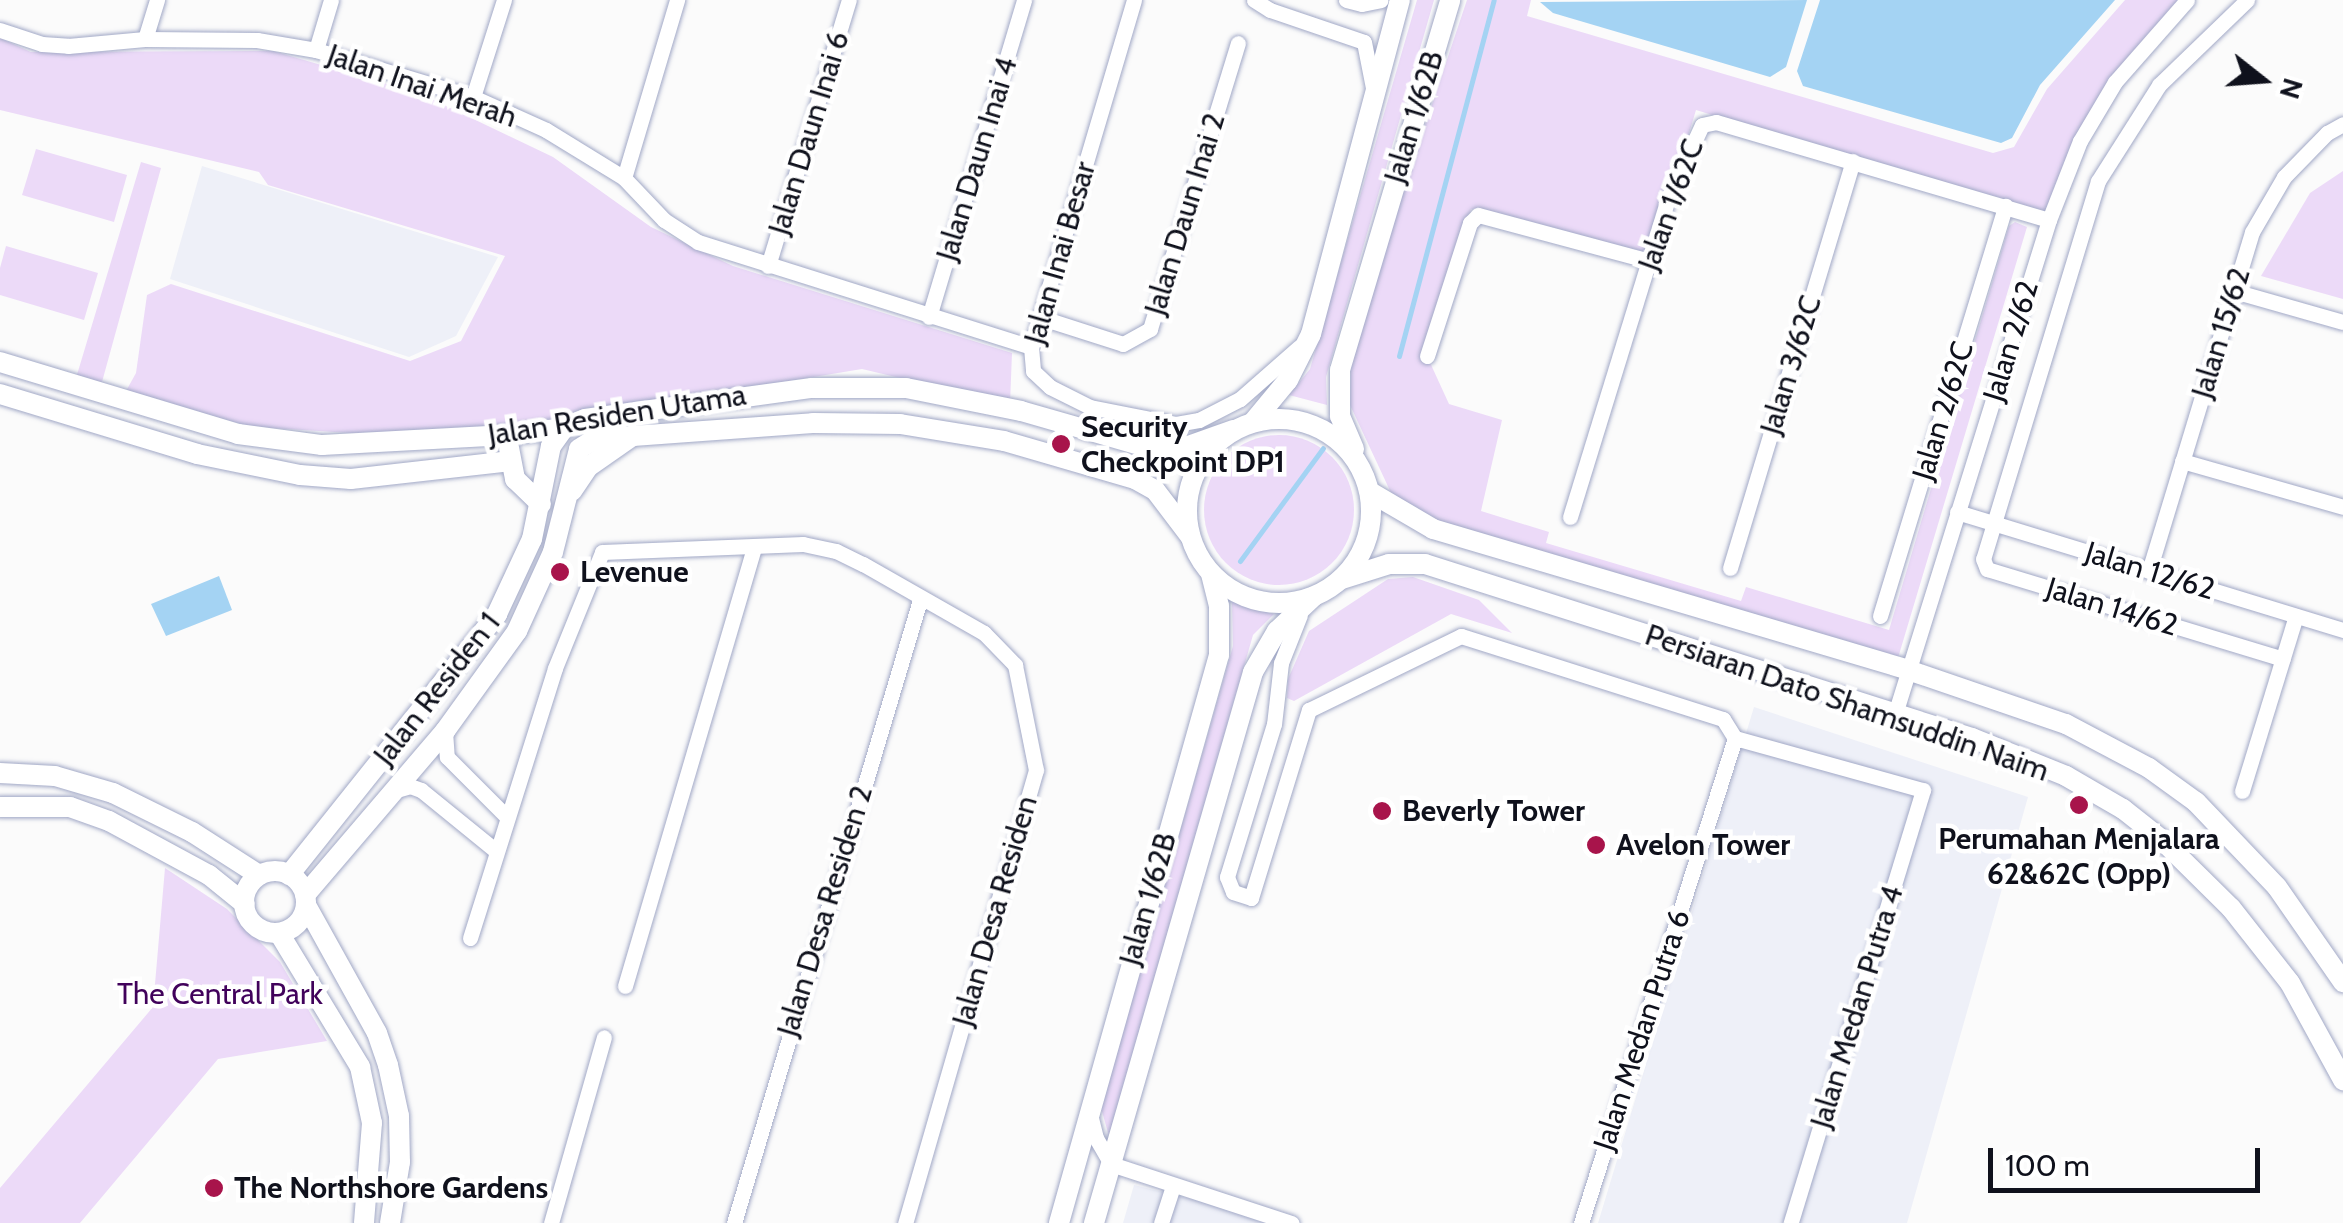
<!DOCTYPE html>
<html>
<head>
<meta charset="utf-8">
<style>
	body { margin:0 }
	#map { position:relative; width:2343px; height:1223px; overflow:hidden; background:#fbfbfb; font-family:Cabin,sans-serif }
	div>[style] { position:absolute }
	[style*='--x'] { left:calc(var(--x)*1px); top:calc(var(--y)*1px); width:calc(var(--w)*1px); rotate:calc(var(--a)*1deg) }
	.built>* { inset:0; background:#eef0f8 }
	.green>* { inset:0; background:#ecdaf8 }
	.round { border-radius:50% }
	.water>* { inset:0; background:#a4d3f3 }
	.stream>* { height:5px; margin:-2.5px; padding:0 2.5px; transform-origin:2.5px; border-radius:2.5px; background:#a4d3f3 }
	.roads { filter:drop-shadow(0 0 2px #a1a8c6) drop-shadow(0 0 2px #a1a8c6) }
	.street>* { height:15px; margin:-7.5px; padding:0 7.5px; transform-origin:7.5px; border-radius:7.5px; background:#fff }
	.secondary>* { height:20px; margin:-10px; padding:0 10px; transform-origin:10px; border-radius:10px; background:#fff }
	.secondary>.ring { margin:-10px; padding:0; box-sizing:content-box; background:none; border:20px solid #fff; border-radius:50% }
	.dots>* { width:28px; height:28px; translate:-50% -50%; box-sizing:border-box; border:5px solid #fff; border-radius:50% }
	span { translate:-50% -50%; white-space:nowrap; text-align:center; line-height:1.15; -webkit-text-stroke:9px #fff; paint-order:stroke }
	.street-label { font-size:30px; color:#0f111c }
	.poi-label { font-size:30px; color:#0f111c; font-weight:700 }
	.left { translate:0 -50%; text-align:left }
	.park-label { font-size:30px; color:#41025b }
	.north { position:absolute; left:2213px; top:30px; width:100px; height:100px; -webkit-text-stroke:8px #fff; paint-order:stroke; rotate:107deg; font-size:28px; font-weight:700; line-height:40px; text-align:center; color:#0f111c }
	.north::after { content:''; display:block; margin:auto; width:35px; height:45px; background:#0f111c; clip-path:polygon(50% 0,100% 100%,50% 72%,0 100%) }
	.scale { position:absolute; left:1988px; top:1148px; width:272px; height:45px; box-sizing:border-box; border:5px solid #0f111c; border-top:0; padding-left:12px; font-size:30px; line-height:35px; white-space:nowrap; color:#0f111c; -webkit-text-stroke:8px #fff; paint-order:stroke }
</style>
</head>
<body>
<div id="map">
	<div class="built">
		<i style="clip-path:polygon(202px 166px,498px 257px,456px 336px,409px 357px,170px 279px)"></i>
		<i style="clip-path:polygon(1754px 707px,2028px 797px,1907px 1223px,1598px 1223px)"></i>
		<i style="clip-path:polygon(1134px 1185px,1289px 1223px,1123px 1223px)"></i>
	</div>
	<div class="green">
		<i style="clip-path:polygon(1417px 0,1434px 0,1326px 377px,1327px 405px,1289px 395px,1310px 369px)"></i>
		<i style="clip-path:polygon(1467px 0,1531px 0,1527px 16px,1993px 153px,2014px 147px,2047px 89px,2125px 0,2183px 0,2133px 52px,2046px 216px,1696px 110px,1650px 261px,1471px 209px,1427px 356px,1449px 404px,1502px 420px,1481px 511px,1549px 532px,1546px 543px,1741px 601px,1746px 587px,1889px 630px,2009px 226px,2015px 222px,2027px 227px,1898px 658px,1421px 518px,1392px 495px,1350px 405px,1351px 361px,1384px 247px)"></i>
		<i style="clip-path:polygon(0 38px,31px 52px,273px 51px,421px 94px,553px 157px,651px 227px,733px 266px,1012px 353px,1010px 404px,862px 369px,507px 428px,351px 433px,252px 427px,76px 378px,141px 162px,161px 168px,102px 382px,126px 391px,136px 373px,147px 295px,171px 284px,410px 361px,461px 341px,505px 256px,268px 185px,259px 172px,0 110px)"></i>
		<i style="clip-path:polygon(36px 149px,127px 175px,114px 222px,22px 195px)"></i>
		<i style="clip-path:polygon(2343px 171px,2343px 299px,2261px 276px,2310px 193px)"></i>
		<i style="clip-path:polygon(6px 246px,98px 273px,84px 320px,0 295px,0 268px)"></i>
		<i class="round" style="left:1204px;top:435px;width:150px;height:150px"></i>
		<i style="clip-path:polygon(1413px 577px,1479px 600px,1512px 633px,1451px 614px,1294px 701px,1287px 698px,1288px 679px,1309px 631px,1388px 579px)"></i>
		<i style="clip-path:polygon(1232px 601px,1274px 614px,1253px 635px,1109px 1136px,1101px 1108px,1233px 646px)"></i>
		<i style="clip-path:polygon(165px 868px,227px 909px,280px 962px,327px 1041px,218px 1059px,80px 1223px,0 1223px,0 1188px,153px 1007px)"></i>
	</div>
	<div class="water">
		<i style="clip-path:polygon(1807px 0,1786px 67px,1770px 77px,1553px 13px,1540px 2px)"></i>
		<i style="clip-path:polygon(1820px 0,2115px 0,2040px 85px,2012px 138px,2001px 143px,1803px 86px,1797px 71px)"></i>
		<i style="clip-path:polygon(219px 576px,232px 610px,166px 636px,151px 604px)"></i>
	</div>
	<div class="stream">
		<i style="--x:1399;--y:356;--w:368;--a:-75.1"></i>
		<i style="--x:1240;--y:561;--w:140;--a:-53.7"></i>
	</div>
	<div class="roads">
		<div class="street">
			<i style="--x:1134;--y:0;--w:362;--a:106.5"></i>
			<i style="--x:1031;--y:347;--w:24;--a:85"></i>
			<i style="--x:1033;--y:371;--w:23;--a:43"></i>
			<i style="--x:1050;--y:387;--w:45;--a:26.6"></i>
			<i style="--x:1090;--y:407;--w:88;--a:11.2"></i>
			<i style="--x:1176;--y:424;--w:23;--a:-10"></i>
			<i style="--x:1199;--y:420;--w:46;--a:-27.1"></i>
			<i style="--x:1240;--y:399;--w:79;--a:-41.4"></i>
			<i style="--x:1254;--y:0;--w:19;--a:32"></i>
			<i style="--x:1270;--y:10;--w:99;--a:18.8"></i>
			<i style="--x:1364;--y:42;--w:47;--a:78.9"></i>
			<i style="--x:1346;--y:0;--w:16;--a:14"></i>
			<i style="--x:1362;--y:4;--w:19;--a:-12"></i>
			<i style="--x:2247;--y:0;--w:122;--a:136"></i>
			<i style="--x:2159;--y:85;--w:114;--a:122.4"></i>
			<i style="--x:2098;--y:181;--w:395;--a:106.9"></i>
			<i style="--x:1983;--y:559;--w:11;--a:68"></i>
			<i style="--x:1987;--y:569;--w:309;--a:16.9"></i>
			<i style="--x:0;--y:30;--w:44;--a:18.4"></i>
			<i style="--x:42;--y:44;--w:26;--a:4"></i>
			<i style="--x:68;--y:46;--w:77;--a:-5.2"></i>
			<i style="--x:145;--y:39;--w:112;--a:0.5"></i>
			<i style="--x:257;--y:40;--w:60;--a:9.6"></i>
			<i style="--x:316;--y:50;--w:164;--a:16.7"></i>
			<i style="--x:473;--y:97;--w:80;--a:24.3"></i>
			<i style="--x:546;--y:130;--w:92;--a:31.6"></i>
			<i style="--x:624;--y:178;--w:58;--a:46.4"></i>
			<i style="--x:664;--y:220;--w:40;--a:32.9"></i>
			<i style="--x:698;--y:242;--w:349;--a:17.5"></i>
			<i style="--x:145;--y:39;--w:41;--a:-72.9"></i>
			<i style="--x:316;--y:50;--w:52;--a:-73.3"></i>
			<i style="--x:473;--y:97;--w:102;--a:-72.3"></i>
			<i style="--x:624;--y:178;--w:186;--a:-73.4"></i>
			<i style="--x:768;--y:266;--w:278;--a:-73.1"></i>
			<i style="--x:2234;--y:291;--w:113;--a:15.9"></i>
			<i style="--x:929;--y:317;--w:331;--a:-73.3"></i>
			<i style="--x:1039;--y:317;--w:88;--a:17.8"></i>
			<i style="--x:1123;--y:344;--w:31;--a:-29"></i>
			<i style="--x:1150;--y:329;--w:299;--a:-72.9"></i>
			<i style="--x:1427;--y:356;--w:140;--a:-72.1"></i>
			<i style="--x:1470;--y:223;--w:11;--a:-45"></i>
			<i style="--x:1478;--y:215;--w:178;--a:15"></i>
			<i style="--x:2182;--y:461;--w:167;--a:15.9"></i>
			<i style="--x:1957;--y:512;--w:404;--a:17"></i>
			<i style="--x:1570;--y:517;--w:336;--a:-72.9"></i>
			<i style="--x:1669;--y:196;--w:78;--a:-65.1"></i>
			<i style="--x:1702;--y:125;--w:14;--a:-12"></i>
			<i style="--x:1716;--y:122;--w:347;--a:16.4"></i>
			<i style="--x:1730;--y:568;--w:425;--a:-73.2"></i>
			<i style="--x:2149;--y:571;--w:354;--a:-73.1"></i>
			<i style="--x:2252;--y:232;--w:64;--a:-59.8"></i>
			<i style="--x:2284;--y:177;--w:62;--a:-45.7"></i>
			<i style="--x:2327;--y:133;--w:18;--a:-29"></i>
			<i style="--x:1300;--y:615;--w:52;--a:111.6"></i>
			<i style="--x:1281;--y:663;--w:61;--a:96.5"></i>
			<i style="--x:1274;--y:724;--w:160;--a:107.1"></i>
			<i style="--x:1227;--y:877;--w:16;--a:68"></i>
			<i style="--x:1233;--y:892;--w:19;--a:18"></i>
			<i style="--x:1251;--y:898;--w:197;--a:-72.9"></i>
			<i style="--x:1309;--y:710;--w:169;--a:-26"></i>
			<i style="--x:1461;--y:636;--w:275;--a:17.6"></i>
			<i style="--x:1723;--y:719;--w:22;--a:58"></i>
			<i style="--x:1880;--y:616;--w:429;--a:-73"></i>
			<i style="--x:1895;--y:714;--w:517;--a:-72.69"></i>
			<i style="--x:2049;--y:220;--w:85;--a:-68.6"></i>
			<i style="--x:2080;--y:141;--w:69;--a:-59.3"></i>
			<i style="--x:2115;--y:82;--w:109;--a:-48.7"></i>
			<i style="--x:445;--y:731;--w:26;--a:86"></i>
			<i style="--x:447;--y:757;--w:83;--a:45"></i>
			<i style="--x:1735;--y:738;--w:195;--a:15.5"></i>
			<i style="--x:1923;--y:790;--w:453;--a:107"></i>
			<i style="--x:393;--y:791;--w:18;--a:-16"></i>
			<i style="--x:410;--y:786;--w:12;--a:20"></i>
			<i style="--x:421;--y:790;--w:97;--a:39.1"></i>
			<i style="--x:2242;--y:791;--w:183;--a:-72.9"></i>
			<i style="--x:470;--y:938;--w:283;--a:-72.5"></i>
			<i style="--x:555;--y:668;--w:125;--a:-67.9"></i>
			<i style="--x:602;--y:552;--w:201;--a:-2.3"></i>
			<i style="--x:803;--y:544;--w:34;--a:12"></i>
			<i style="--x:836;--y:551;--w:30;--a:26"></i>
			<i style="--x:863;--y:564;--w:139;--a:29.7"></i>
			<i style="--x:984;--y:633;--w:45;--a:45.9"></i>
			<i style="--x:1015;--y:665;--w:107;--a:78.7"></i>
			<i style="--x:1036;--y:770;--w:472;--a:106.1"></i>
			<i style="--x:625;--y:986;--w:456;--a:-73.6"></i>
			<i style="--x:1091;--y:1118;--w:21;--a:76"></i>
			<i style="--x:1096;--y:1138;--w:30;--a:60"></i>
			<i style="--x:1111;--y:1164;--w:190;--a:18.1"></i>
			<i style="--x:551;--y:1223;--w:193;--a:-74.1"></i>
			<i style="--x:734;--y:1223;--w:650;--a:-73.38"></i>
			<i style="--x:1161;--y:1223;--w:39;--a:-72"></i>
			<i style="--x:1581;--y:1223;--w:509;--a:-72.38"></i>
		</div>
		<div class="secondary">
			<i style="--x:0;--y:362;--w:249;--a:16.8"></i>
			<i style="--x:238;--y:434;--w:85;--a:7.5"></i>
			<i style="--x:322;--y:445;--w:185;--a:-3.1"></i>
			<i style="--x:507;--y:435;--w:57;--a:-7"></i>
			<i style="--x:564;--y:428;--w:23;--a:-23"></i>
			<i style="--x:585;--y:419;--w:229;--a:-7.8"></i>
			<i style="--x:812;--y:388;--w:94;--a:0"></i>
			<i style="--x:906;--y:388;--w:117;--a:11.3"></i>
			<i style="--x:1021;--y:411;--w:141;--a:16"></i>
			<i style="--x:1157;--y:450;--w:26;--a:-4"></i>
			<i style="--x:1183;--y:448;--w:53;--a:-19.8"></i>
			<i style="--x:0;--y:394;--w:206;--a:16.9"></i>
			<i style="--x:197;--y:454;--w:105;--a:11.5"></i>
			<i style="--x:300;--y:475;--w:51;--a:4.5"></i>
			<i style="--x:351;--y:479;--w:161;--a:-6.4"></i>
			<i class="ring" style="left:1187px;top:419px;width:164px;height:164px"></i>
			<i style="--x:1254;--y:421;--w:53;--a:-50.3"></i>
			<i style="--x:1288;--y:380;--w:51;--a:-63.4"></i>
			<i style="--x:1311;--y:334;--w:346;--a:-75.1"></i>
			<i style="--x:509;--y:448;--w:32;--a:79"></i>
			<i style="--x:515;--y:479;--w:36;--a:44"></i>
			<i style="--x:579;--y:449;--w:15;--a:-32"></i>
			<i style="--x:592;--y:441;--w:41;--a:-7"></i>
			<i style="--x:633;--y:436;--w:180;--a:-4.1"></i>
			<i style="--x:813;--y:423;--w:87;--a:0.7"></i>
			<i style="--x:900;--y:424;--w:105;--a:9.3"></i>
			<i style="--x:1004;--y:441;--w:136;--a:16.2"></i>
			<i style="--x:1135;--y:479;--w:23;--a:29"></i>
			<i style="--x:1155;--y:490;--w:58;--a:52.7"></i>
			<i style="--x:1354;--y:449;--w:36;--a:-113"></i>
			<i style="--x:1340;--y:416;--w:46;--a:-90"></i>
			<i style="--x:1340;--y:370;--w:386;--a:-73.4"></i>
			<i style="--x:572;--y:491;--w:29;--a:-56"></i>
			<i style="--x:588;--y:467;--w:52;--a:-34.9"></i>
			<i style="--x:1370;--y:492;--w:73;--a:30.4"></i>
			<i style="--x:1433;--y:529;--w:495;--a:16.5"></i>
			<i style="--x:1908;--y:670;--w:167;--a:18.9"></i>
			<i style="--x:2066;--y:724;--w:94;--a:27.9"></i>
			<i style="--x:2149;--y:768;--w:58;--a:35.9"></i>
			<i style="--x:2196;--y:802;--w:117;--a:46.4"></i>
			<i style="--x:2277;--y:887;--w:116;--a:55.2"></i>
			<i style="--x:1342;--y:579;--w:49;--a:-17.7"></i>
			<i style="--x:1389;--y:564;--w:36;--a:0"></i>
			<i style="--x:1425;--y:564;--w:574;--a:17.65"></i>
			<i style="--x:1972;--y:738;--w:101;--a:22"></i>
			<i style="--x:2066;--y:776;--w:66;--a:30.1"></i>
			<i style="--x:2123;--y:809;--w:48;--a:38.3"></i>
			<i style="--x:2161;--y:839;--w:98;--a:44.6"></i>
			<i style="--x:2231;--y:908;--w:95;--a:51.8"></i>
			<i style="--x:2290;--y:983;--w:111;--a:61.3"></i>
			<i style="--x:0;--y:773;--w:55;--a:3.1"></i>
			<i style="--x:55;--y:776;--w:60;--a:16.3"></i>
			<i style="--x:113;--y:793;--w:88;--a:26.3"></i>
			<i style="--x:192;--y:832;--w:80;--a:32.7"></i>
			<i style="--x:0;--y:807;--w:70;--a:0"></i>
			<i style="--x:70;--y:807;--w:41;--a:19.7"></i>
			<i style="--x:109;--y:821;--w:114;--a:28.4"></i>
			<i style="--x:209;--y:875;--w:46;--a:38.9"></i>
			<i class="ring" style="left:244px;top:871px;width:42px;height:42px"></i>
			<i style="--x:289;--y:875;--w:334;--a:-51.4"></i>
			<i style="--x:497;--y:614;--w:83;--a:-65"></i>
			<i style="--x:532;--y:539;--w:95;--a:-78.5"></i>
			<i style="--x:551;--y:446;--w:22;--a:-54"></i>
			<i style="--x:305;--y:895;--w:216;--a:-49.5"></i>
			<i style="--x:445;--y:731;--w:123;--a:-54.2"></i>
			<i style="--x:517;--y:631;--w:87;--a:-65.5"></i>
			<i style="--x:553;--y:552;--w:106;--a:-75.8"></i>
			<i style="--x:306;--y:905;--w:146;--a:61"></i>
			<i style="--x:377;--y:1033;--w:34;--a:71"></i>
			<i style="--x:388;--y:1065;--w:52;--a:77.8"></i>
			<i style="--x:399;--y:1116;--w:46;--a:88.8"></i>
			<i style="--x:400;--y:1162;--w:62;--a:99.3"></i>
			<i style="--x:279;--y:933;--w:157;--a:58.8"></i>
			<i style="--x:360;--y:1067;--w:57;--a:77.9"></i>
			<i style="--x:372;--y:1123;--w:100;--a:94.6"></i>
			<i style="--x:1059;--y:1223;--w:590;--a:-74.27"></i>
			<i style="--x:1219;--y:655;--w:49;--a:-90"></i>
			<i style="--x:1219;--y:606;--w:33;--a:-104"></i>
			<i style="--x:1094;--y:1223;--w:573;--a:-73.9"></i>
			<i style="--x:1253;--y:672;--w:48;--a:-59.7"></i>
			<i style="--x:1277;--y:631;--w:50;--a:-43.4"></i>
		</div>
	</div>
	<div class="dots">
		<i style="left:1061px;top:444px;background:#a8144b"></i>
		<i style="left:560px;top:572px;background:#a8144b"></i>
		<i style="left:2079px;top:805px;background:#a8144b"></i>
		<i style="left:1382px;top:811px;background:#a8144b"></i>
		<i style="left:1596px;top:845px;background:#a8144b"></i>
		<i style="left:214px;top:1188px;background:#a8144b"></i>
	</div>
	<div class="street-label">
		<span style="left:422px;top:86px;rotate:19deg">Jalan Inai Merah</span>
		<span style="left:1414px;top:117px;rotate:-73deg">Jalan 1/62B</span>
		<span style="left:809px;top:133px;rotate:-73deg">Jalan Daun Inai 6</span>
		<span style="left:977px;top:159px;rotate:-73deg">Jalan Daun Inai 4</span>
		<span style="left:1671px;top:205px;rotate:-70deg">Jalan 1/62C</span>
		<span style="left:1185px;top:214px;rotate:-73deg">Jalan Daun Inai 2</span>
		<span style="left:1060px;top:253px;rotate:-74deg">Jalan Inai Besar</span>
		<span style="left:2221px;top:333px;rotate:-73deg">Jalan 15/62</span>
		<span style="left:2011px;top:341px;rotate:-73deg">Jalan 2/62</span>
		<span style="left:1791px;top:365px;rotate:-73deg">Jalan 3/62C</span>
		<span style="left:1943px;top:411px;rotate:-73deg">Jalan 2/62C</span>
		<span style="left:617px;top:415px;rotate:-9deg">Jalan Residen Utama</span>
		<span style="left:2150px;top:571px;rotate:17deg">Jalan 12/62</span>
		<span style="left:2112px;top:607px;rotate:17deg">Jalan 14/62</span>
		<span style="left:437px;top:689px;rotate:-52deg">Jalan Residen 1</span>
		<span style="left:1847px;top:703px;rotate:19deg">Persiaran Dato Shamsuddin Naim</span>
		<span style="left:1148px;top:899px;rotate:-74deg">Jalan 1/62B</span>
		<span style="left:825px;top:911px;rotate:-73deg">Jalan Desa Residen 2</span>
		<span style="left:995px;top:911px;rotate:-74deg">Jalan Desa Residen</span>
		<span style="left:1857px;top:1007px;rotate:-73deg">Jalan Medan Putra 4</span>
		<span style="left:1642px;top:1030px;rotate:-72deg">Jalan Medan Putra 6</span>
	</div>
	<div class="poi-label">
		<span class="left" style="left:1081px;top:444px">Security<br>Checkpoint DP1</span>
		<span class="left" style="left:580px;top:572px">Levenue</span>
		<span class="left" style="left:1402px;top:811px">Beverly Tower</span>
		<span style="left:2079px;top:856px">Perumahan Menjalara<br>62&amp;62C (Opp)</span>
		<span class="left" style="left:1616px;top:845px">Avelon Tower</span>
		<span class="left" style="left:234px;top:1188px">The Northshore Gardens</span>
	</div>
	<div class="park-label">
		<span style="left:220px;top:994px">The Central Park</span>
	</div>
	<div class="north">N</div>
	<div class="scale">100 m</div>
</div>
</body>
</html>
